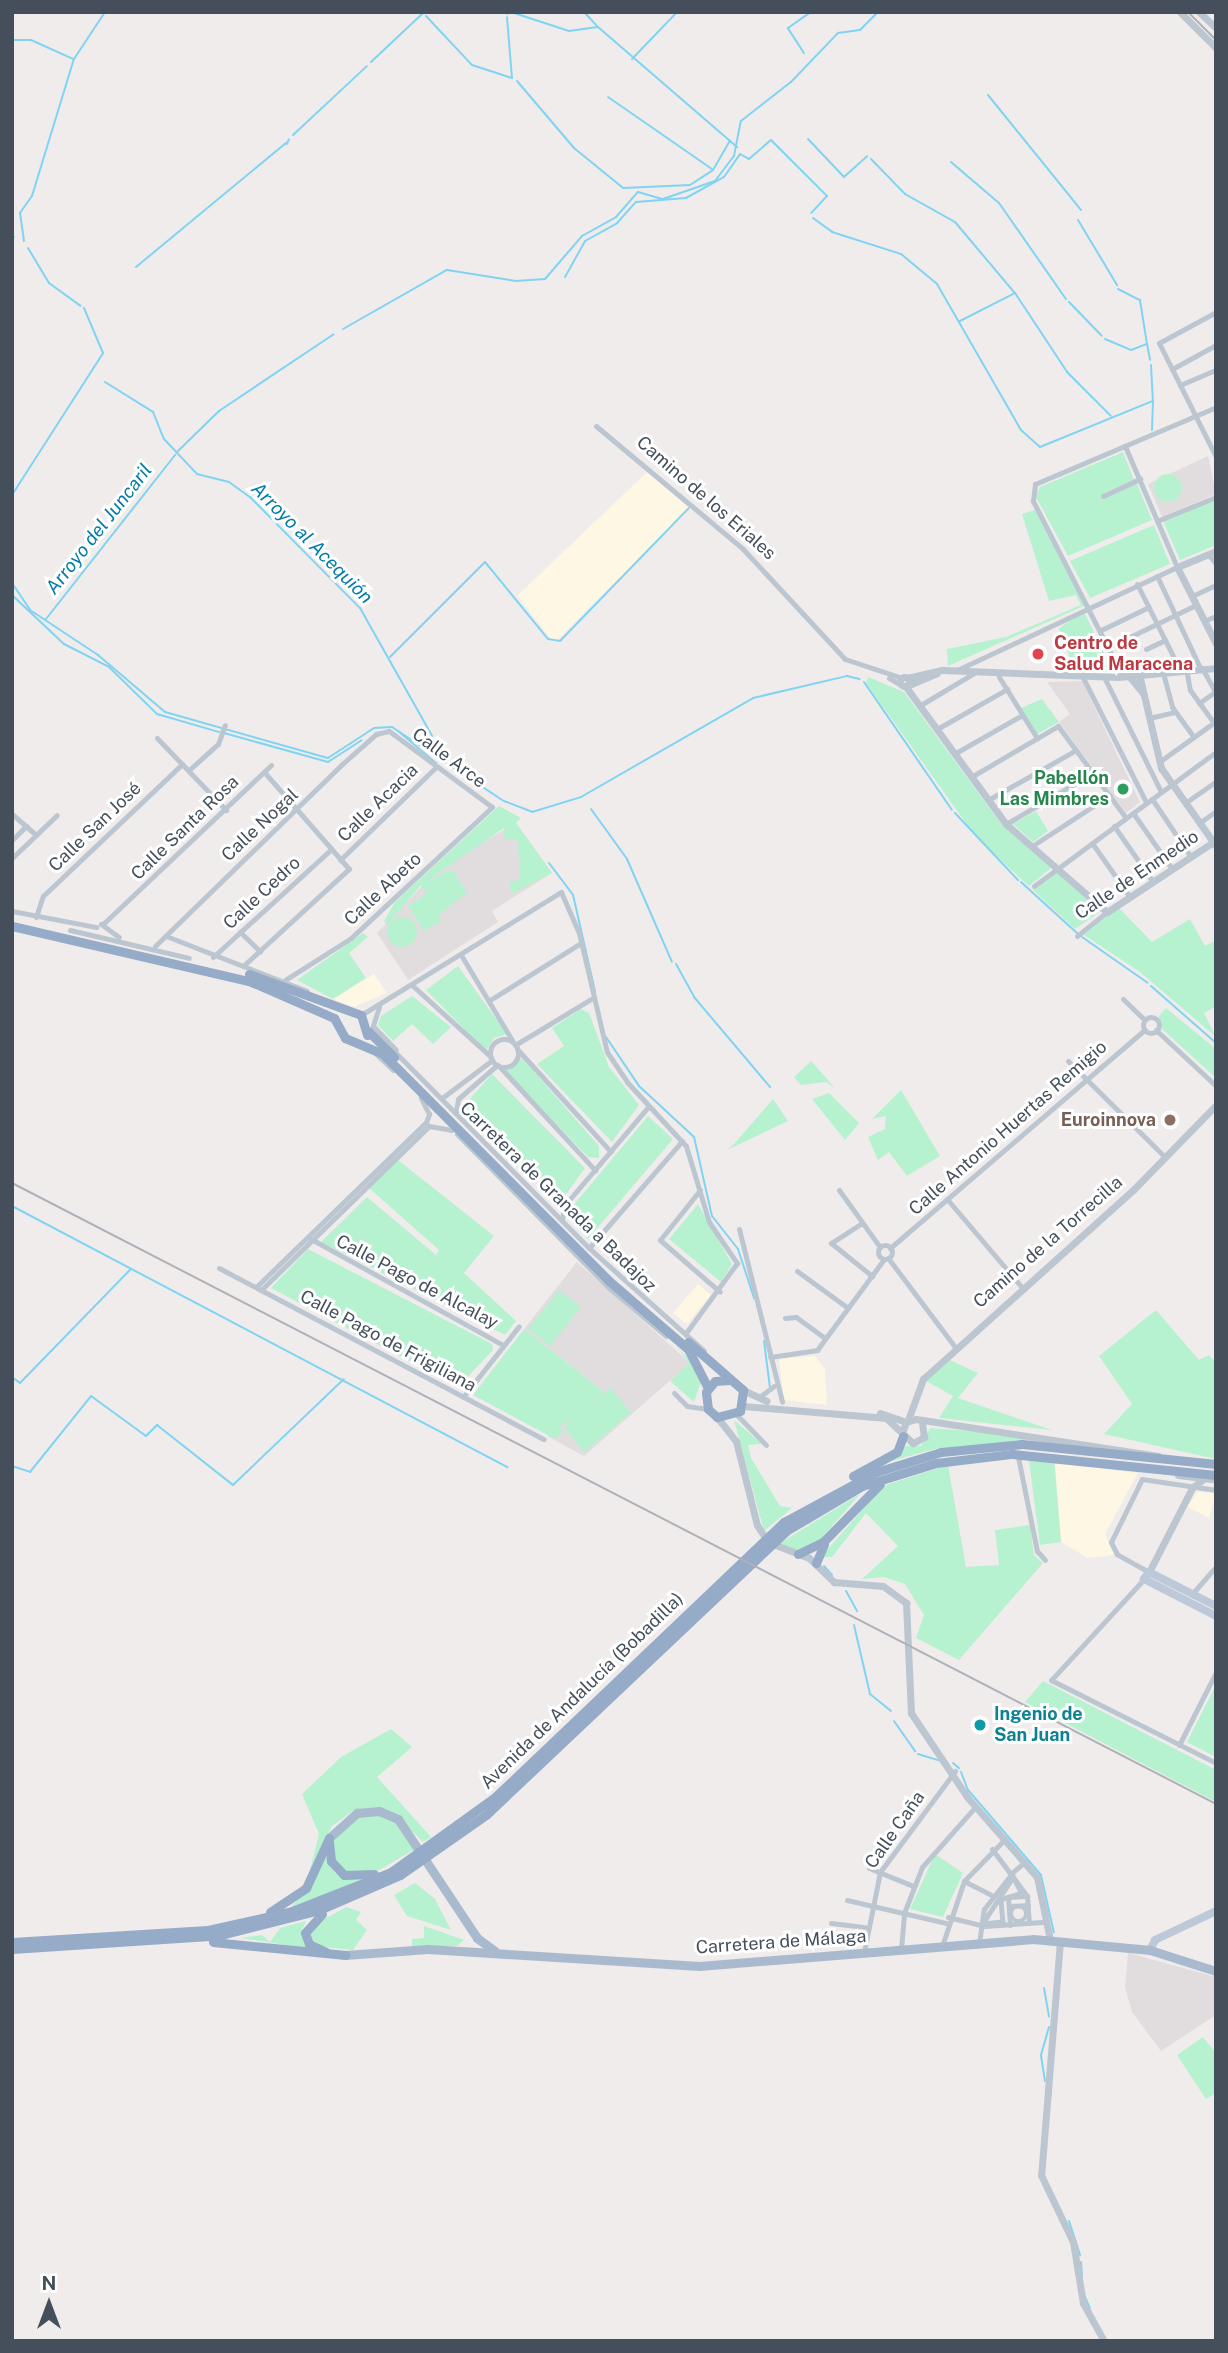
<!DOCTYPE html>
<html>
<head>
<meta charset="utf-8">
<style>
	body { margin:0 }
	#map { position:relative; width:1228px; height:2353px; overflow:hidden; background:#f0ecec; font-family:"Public Sans",sans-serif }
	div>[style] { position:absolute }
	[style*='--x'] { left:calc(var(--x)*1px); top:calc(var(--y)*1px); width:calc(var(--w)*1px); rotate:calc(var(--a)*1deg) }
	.commercial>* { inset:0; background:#fdf7e3 }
	.education>* { inset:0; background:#e1ddde }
	.green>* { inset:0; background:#b6f2d0 }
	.round { border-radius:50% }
	.stream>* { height:2px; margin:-1px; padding:0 1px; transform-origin:1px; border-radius:1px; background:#80d4f2 }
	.pedestrian>* { height:4.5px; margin:-2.25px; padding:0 2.25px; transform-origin:2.25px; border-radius:2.25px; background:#bcc6d0 }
	.pedestrian>.ring { margin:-2.25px; padding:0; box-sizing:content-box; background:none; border:4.5px solid #bcc6d0; border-radius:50% }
	.minor>* { height:5px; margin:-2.5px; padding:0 2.5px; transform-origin:2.5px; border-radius:2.5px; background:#bcc6d0 }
	.minor>.ring { margin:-2.5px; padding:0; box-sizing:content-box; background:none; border:5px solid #bcc6d0; border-radius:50% }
	.tertiary>* { height:7px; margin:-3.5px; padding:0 3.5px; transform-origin:3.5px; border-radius:3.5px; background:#bcc6d0 }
	.tertiary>.ring { margin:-3.5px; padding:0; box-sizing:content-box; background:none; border:7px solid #bcc6d0; border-radius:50% }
	.secondary>* { height:8px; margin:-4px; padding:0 4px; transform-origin:4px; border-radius:4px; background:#bdc9d8 }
	.primary>* { height:9px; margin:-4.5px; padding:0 4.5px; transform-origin:4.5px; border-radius:4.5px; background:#aabace }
	.trunk>* { height:9px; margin:-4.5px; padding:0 4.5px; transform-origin:4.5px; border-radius:4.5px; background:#95abc7 }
	.tram>* { height:2px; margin:-1px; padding:0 1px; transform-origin:1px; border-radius:1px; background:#aeb1b8 }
	.rail>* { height:2px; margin:-1px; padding:0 1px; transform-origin:1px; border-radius:1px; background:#aeb1b8 }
	.dots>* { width:19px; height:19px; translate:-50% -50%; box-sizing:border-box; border:4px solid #fff; border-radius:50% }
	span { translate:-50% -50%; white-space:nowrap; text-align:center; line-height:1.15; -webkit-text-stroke:6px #fff; paint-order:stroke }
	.street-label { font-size:18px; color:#444f5b }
	.health-label { font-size:18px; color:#be3a42; font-weight:700 }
	.left { translate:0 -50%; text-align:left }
	.leisure-label { font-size:18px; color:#27864d; font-weight:700 }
	.right { translate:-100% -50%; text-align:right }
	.education-label { font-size:18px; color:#785e54; font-weight:700 }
	.culture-label { font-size:18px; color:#0d838f; font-weight:700 }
	.water-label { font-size:19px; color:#027da9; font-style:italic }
	.frame { position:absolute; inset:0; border:14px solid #444f5b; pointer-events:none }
	.north { position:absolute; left:14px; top:2269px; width:70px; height:70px; -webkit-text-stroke:5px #fff; paint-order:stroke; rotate:0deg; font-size:19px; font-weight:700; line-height:28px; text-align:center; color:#444f5b }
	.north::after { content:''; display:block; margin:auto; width:24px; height:32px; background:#444f5b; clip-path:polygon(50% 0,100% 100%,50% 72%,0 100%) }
</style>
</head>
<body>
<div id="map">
	<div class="commercial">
		<i style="clip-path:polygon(647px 472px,689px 508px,558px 639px,551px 639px,517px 596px)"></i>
		<i style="clip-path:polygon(374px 974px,387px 993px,354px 1007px,333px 999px)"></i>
		<i style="clip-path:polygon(698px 1284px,711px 1295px,687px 1324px,673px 1313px)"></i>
		<i style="clip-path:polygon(815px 1356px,825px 1369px,827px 1405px,784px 1400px,779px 1359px)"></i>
		<i style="clip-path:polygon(1055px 1463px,1138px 1473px,1105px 1534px,1114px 1555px,1088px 1558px,1061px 1542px)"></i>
		<i style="clip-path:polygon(1197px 1492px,1216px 1493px,1209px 1518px,1188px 1507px)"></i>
	</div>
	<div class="education">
		<i style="clip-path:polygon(1208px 456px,1216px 494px,1162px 517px,1148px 484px)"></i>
		<i style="clip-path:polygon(1082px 681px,1140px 802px,1126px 813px,1059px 722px,1070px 714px,1047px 682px)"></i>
		<i style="clip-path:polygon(516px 823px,552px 873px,492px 911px,498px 922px,408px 980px,377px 933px,440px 867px)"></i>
		<i style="clip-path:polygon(577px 1262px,690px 1363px,584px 1456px,547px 1436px,604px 1392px,524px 1329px)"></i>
		<i style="clip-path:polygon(1128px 1953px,1216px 1977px,1216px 2015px,1161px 2051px,1132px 2012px,1125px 1987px)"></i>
	</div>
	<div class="green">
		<i style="clip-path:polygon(1123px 452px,1134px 480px,1104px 493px,1137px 484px,1152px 520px,1068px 556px,1036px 497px,1040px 487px)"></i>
		<i class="round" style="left:1154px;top:474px;width:28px;height:28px"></i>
		<i style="clip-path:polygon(1216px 499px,1216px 545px,1180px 560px,1163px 521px)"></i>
		<i style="clip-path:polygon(1035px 510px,1086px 605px,948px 666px,947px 649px,1006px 637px,1081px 605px,1076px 595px,1049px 601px,1022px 514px)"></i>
		<i style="clip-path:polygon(1154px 525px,1170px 564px,1090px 598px,1070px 561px)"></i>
		<i style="clip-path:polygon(1084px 612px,1114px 673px,1075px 672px,1059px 628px)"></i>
		<i style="clip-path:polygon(868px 677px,904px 692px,1002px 825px,1051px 868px,1029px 886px,1034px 890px,1057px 873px,1101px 911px,1075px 929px,976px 837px,866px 683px)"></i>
		<i style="clip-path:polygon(1042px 699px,1059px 722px,1037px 734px,1021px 708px)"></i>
		<i style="clip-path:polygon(499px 806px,521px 818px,516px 823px,552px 873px,511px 894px,510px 881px,520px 880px,518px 839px,505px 839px,504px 828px,424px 883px,452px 869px,467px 893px,439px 914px,442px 920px,424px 931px,408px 906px,442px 883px,426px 893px,421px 885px,387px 925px,384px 921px,395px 902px)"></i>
		<i style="clip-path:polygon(1036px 811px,1048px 831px,1033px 842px,1013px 824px)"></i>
		<i style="clip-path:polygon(1118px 907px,1152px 942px,1190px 919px,1205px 946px,1216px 940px,1216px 1006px,1204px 1013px,1216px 1037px,1140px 972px,1084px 935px)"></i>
		<i class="round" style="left:387px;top:917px;width:30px;height:30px"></i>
		<i style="clip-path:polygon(363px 933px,368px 937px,349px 953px,366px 978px,333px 999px,297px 980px)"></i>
		<i style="clip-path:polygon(458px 966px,507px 1034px,494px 1038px,486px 1051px,426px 990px)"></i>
		<i style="clip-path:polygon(412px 996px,451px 1027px,433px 1044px,412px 1024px,393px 1041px,378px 1025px,381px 1016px)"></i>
		<i style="clip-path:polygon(1166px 1008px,1216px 1049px,1216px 1078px,1162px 1029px,1159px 1016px)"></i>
		<i style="clip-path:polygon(581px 1009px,589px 1013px,609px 1067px,639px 1105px,612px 1142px,537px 1064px,564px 1046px,552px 1028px)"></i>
		<i style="clip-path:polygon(522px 1058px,599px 1146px,599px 1158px,588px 1157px,505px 1071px)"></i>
		<i style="clip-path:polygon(811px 1061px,836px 1089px,826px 1082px,801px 1085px,794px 1077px)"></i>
		<i style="clip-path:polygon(492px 1074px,585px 1168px,559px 1204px,461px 1109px)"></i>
		<i style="clip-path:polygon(901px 1090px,940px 1156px,907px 1176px,889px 1152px,878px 1160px,868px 1137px,885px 1129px,886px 1116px,872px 1119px)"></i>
		<i style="clip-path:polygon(829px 1093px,859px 1123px,845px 1140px,812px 1099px)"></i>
		<i style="clip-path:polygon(773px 1099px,788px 1121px,727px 1150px,734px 1144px)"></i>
		<i style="clip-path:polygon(648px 1116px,673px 1139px,588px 1239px,567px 1213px)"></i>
		<i style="clip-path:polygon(398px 1160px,494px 1236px,464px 1273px,516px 1321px,505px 1335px,321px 1242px,367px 1197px,436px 1255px,439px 1250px,369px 1188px)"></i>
		<i style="clip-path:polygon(698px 1204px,732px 1264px,721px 1282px,669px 1239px)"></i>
		<i style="clip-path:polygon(308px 1249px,492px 1344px,493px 1350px,458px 1387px,271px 1288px)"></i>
		<i style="clip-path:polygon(559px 1290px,581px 1307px,550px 1346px,528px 1329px)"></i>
		<i style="clip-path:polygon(1156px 1310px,1199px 1360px,1209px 1355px,1216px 1363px,1216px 1459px,1104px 1434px,1132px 1404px,1099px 1356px)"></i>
		<i style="clip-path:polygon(524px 1329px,604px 1392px,585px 1409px,611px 1388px,631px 1413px,584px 1452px,564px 1428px,573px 1419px,559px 1427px,563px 1432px,555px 1439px,473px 1395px)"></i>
		<i style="clip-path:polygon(677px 1347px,690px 1360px,701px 1382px,694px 1402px,670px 1381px,689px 1363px)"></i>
		<i style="clip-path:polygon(950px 1360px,978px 1373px,958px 1398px,1052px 1430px,939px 1418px,953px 1396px,926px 1381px)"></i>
		<i style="clip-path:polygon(734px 1420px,762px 1444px,748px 1445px,751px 1458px,780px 1506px,792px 1508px,764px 1531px)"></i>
		<i style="clip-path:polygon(930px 1428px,999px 1433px,1041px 1439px,935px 1449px,884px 1463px,906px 1446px,921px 1446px)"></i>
		<i style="clip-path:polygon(1054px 1458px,1061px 1542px,1040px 1545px,1029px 1461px)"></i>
		<i style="clip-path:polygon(948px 1465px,966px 1567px,999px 1565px,995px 1530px,1030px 1525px,1034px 1555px,1043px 1563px,959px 1660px,916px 1638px,924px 1615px,905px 1584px,884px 1577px,862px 1579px,898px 1546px,866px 1513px,832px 1557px,821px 1557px,883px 1486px)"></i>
		<i style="clip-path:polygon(860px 1494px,820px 1540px,799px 1551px,777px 1545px)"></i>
		<i style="clip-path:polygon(1043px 1681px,1216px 1770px,1216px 1802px,1025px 1702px)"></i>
		<i style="clip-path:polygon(1216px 1685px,1216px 1757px,1187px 1742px)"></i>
		<i style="clip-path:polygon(391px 1729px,412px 1747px,377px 1777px,431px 1837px,423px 1842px,391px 1811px,353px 1811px,332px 1826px,309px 1874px,319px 1834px,302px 1794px,341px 1757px)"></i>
		<i style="clip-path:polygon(376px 1814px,397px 1821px,417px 1848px,376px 1872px,344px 1872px,333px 1860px,332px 1838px,352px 1818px)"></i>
		<i style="clip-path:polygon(935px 1854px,963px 1873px,943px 1917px,910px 1909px)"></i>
		<i style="clip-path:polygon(325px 1855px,335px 1873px,360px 1881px,291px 1907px,311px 1886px)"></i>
		<i style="clip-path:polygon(415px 1883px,435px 1899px,451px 1930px,407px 1916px,394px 1895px)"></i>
		<i style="clip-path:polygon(346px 1907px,361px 1912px,356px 1920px,367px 1930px,353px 1950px,314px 1946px,308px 1928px)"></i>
		<i style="clip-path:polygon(306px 1921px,302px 1930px,310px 1949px,241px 1938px,262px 1935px,270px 1942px,280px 1928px)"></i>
		<i style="clip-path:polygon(424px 1926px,464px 1940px,457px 1946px,412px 1946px,412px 1939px,424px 1938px)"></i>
		<i style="clip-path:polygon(1203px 2037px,1216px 2053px,1216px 2093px,1206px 2099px,1177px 2055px)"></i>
	</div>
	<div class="stream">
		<i style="--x:507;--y:12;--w:2;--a:90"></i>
		<i style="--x:511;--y:12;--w:61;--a:18.1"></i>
		<i style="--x:569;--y:31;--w:29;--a:-8"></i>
		<i style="--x:598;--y:27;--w:184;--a:40.8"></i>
		<i style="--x:584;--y:12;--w:19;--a:47"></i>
		<i style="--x:426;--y:16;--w:67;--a:46.8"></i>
		<i style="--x:472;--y:65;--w:42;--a:18"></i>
		<i style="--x:512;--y:78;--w:61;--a:-94.7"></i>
		<i style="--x:12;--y:40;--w:19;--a:0"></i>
		<i style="--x:31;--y:40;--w:46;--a:24.3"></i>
		<i style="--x:804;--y:53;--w:30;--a:-123"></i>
		<i style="--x:788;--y:28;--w:28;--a:-35"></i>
		<i style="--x:632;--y:59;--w:65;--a:-46.2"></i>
		<i style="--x:371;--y:62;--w:73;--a:-43.3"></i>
		<i style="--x:517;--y:81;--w:88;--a:49.6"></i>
		<i style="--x:574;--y:148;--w:63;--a:39.2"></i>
		<i style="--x:623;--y:188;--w:67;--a:-2.6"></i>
		<i style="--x:690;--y:185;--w:27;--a:-33"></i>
		<i style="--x:713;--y:170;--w:34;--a:-60"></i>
		<i style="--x:988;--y:95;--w:148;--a:51"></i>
		<i style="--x:608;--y:97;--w:126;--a:34.7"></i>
		<i style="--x:293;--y:135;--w:101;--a:-43"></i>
		<i style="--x:808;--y:139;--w:52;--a:46.5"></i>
		<i style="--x:844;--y:177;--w:31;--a:-42"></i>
		<i style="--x:287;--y:144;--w:5;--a:-68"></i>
		<i style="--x:871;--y:159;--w:49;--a:45.8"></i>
		<i style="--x:905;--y:194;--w:57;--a:29.2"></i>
		<i style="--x:955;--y:222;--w:92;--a:49.9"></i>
		<i style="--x:951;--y:162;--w:63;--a:40.5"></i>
		<i style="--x:999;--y:203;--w:117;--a:55.1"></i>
		<i style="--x:813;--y:218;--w:24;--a:36"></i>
		<i style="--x:832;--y:232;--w:72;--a:17.7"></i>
		<i style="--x:901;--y:254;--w:47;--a:39.8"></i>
		<i style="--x:937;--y:284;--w:168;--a:60.1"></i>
		<i style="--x:1021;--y:430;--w:25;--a:42"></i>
		<i style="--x:1040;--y:447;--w:122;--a:-22.2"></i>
		<i style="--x:1153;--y:401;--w:29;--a:92"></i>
		<i style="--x:12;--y:219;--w:1;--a:0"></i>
		<i style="--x:1078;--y:220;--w:76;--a:59"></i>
		<i style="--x:12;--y:237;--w:2;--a:0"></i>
		<i style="--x:24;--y:241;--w:28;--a:-98"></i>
		<i style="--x:20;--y:213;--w:21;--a:-55"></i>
		<i style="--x:32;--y:196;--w:143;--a:-73"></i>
		<i style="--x:74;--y:59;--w:56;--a:-56.6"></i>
		<i style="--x:28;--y:248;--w:41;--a:59"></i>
		<i style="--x:49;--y:283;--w:39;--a:36"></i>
		<i style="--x:136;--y:267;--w:195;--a:-39.6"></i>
		<i style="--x:565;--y:277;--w:41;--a:-60.9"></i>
		<i style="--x:585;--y:241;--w:37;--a:-29"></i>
		<i style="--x:617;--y:223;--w:28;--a:-48"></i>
		<i style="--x:636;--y:202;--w:50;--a:-4.6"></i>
		<i style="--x:686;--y:198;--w:43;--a:-28.9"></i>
		<i style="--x:724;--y:177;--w:28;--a:-55"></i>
		<i style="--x:740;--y:154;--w:10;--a:29"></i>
		<i style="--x:749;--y:159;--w:29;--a:-41"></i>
		<i style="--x:771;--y:140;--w:79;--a:45"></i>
		<i style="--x:827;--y:196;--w:23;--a:133"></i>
		<i style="--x:1118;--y:289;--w:25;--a:27"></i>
		<i style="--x:1140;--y:300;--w:45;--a:81"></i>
		<i style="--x:1069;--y:302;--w:47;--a:45.9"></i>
		<i style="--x:960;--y:321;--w:62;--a:-27"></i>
		<i style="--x:1015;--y:293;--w:95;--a:56.6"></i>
		<i style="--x:1067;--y:372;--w:62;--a:45"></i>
		<i style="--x:343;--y:329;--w:120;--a:-29.6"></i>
		<i style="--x:447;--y:270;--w:70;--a:9.1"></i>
		<i style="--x:516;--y:281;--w:29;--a:-4"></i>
		<i style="--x:545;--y:279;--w:57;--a:-49.3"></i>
		<i style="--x:582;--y:236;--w:39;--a:-29"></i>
		<i style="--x:616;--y:217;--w:33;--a:-49"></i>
		<i style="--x:638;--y:192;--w:26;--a:16"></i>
		<i style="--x:663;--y:199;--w:55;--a:-19.1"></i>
		<i style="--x:715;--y:181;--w:31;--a:-53"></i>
		<i style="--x:734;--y:156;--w:36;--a:-79"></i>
		<i style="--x:741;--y:121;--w:63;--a:-38"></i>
		<i style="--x:791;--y:82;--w:68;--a:-46.2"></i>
		<i style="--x:838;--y:33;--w:22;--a:-8"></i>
		<i style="--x:860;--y:30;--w:25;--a:-45"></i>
		<i style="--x:1105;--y:339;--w:28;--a:23"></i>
		<i style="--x:1131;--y:350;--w:17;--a:-21"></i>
		<i style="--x:1147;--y:344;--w:16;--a:79"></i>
		<i style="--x:1151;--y:365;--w:36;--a:87"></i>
		<i style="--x:105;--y:382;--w:57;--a:32"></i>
		<i style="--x:153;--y:412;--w:29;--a:68"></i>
		<i style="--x:164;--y:439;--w:48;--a:46.7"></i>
		<i style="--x:197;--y:474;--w:33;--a:14"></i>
		<i style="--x:229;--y:482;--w:26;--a:36"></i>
		<i style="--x:250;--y:497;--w:156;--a:45.3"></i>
		<i style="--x:360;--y:608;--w:147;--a:60.6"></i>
		<i style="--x:177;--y:452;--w:59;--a:-44.3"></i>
		<i style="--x:219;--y:411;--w:138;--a:-33.8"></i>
		<i style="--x:12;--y:495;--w:169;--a:-57.3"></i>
		<i style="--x:103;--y:353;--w:49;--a:-112.9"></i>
		<i style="--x:12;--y:583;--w:32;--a:56"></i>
		<i style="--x:30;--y:610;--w:82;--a:33.5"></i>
		<i style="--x:98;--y:655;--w:88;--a:40.4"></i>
		<i style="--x:165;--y:712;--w:169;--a:15.8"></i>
		<i style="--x:328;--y:758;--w:55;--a:-33.1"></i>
		<i style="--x:374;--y:728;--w:18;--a:-3"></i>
		<i style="--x:392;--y:727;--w:134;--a:33.5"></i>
		<i style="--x:504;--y:801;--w:30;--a:21"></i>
		<i style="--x:532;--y:812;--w:51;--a:-17"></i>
		<i style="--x:581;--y:797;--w:198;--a:-29.9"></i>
		<i style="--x:753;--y:698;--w:97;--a:-13.2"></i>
		<i style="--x:847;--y:676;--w:13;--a:13"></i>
		<i style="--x:12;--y:595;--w:71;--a:43.3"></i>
		<i style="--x:64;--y:644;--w:51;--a:27.1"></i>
		<i style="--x:109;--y:667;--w:67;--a:44.4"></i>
		<i style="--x:157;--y:714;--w:65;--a:16.2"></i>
		<i style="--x:46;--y:619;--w:209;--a:-51.8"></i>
		<i style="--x:390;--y:657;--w:134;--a:-45"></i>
		<i style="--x:485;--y:562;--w:99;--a:50.7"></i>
		<i style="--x:548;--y:639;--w:12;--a:9"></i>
		<i style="--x:560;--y:641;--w:185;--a:-45.9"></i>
		<i style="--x:864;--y:682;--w:155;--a:55.5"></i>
		<i style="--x:398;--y:731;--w:50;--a:40.1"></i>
		<i style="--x:224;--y:733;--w:108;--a:15.6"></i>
		<i style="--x:328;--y:762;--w:40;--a:-32.9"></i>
		<i style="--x:591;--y:809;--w:62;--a:54.2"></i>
		<i style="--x:627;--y:859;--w:112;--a:66.4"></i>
		<i style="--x:955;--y:813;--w:92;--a:46.8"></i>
		<i style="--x:549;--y:863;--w:40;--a:53"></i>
		<i style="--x:573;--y:895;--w:98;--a:77.1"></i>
		<i style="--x:1021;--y:882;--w:76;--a:42.3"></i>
		<i style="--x:1082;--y:937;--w:80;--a:34.9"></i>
		<i style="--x:676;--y:964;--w:38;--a:61"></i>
		<i style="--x:694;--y:997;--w:118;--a:49.8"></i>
		<i style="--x:1151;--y:986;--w:86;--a:41.2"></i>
		<i style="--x:606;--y:1037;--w:59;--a:56"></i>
		<i style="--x:639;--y:1086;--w:75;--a:42.8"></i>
		<i style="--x:694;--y:1137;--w:81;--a:77.2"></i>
		<i style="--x:712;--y:1216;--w:42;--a:51.8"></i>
		<i style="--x:738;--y:1249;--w:52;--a:71.9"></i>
		<i style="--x:12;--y:1206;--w:560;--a:27.8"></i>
		<i style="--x:764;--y:1341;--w:47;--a:82.7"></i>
		<i style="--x:12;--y:1377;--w:10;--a:37"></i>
		<i style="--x:20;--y:1383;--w:159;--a:-45.8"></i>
		<i style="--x:12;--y:1466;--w:19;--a:18"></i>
		<i style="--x:30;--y:1472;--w:97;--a:-51.2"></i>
		<i style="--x:91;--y:1396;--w:68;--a:36"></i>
		<i style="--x:146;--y:1436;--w:16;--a:-45"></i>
		<i style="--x:157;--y:1425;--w:97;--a:38.3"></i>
		<i style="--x:233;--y:1485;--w:153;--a:-43.7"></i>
		<i style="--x:824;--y:1566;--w:12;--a:48"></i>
		<i style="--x:846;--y:1591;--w:23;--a:61"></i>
		<i style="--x:854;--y:1625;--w:71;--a:76.9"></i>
		<i style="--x:870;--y:1694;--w:27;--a:39"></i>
		<i style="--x:894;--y:1721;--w:37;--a:55"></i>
		<i style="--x:918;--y:1754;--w:21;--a:17"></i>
		<i style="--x:953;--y:1763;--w:8;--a:40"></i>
		<i style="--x:961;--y:1772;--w:19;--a:69"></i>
		<i style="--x:968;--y:1790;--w:112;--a:49.3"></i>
		<i style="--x:1041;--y:1875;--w:59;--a:77.4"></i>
		<i style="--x:1044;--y:1988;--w:29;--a:80"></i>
		<i style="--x:1045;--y:2081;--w:26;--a:-99"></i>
		<i style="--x:1041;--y:2055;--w:29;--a:-74"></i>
		<i style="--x:1049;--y:2106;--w:15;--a:-82"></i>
		<i style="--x:1069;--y:2221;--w:36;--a:72"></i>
		<i style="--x:1081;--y:2262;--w:15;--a:86"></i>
		<i style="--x:1085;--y:2297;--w:12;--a:66"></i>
	</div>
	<div class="pedestrian">
		<i style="--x:1103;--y:496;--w:41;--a:-24.7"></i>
		<i style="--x:1157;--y:521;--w:64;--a:-22.1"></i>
		<i style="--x:1083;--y:677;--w:141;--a:63.1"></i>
		<i style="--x:1013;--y:1872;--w:16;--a:-40"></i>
		<i style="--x:1013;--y:1877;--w:18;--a:61"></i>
		<i style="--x:1022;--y:1893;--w:22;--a:162"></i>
		<i style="--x:1001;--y:1900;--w:22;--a:85"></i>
		<i style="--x:1003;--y:1922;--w:21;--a:175"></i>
		<i style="--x:982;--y:1924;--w:56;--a:-56.6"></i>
		<i class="ring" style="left:1011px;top:1906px;width:11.5px;height:11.5px"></i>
	</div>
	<div class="minor">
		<i style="--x:1216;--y:312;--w:65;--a:151.5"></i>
		<i style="--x:1159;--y:343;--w:127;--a:63.4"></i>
		<i style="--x:1172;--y:369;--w:50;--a:-28.6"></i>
		<i style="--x:1180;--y:385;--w:39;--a:-23"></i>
		<i style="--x:596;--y:426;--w:192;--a:39.9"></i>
		<i style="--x:743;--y:549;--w:150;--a:47.2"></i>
		<i style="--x:845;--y:659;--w:60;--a:18.4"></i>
		<i style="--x:1208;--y:554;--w:13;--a:51"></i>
		<i style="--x:1157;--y:576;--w:102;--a:64.9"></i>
		<i style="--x:1137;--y:584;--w:94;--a:63.4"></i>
		<i style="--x:1192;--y:596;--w:26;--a:-25"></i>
		<i style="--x:1204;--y:621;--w:13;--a:-23"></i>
		<i style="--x:1101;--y:630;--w:53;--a:-25.6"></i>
		<i style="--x:1109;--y:647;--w:97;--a:-25.8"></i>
		<i style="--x:1146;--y:649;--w:21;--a:-25"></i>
		<i style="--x:1186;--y:668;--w:22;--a:80"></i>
		<i style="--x:1190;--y:690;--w:41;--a:54"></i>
		<i style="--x:1202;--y:668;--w:26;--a:61"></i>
		<i style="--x:1162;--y:669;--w:39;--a:75"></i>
		<i style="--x:1172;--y:707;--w:37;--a:54"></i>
		<i style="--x:955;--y:671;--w:245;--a:-25.1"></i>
		<i style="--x:1177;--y:567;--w:132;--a:-113.3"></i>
		<i style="--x:999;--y:677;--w:72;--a:58.1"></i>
		<i style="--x:1104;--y:677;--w:128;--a:63.6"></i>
		<i style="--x:1123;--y:677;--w:198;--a:-117.1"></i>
		<i style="--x:1033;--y:501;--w:17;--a:-83"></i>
		<i style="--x:1035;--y:484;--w:197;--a:-23"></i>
		<i style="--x:889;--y:678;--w:14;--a:30"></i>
		<i style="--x:1199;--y:703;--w:21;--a:-35"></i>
		<i style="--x:919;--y:706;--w:64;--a:-31"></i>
		<i style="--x:1149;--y:718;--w:27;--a:-13"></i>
		<i style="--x:937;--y:729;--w:81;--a:-29.7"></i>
		<i style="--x:157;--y:738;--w:100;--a:46.2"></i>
		<i style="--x:954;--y:754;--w:78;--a:-29.8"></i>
		<i style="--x:1159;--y:762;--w:70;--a:-35.7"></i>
		<i style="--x:189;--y:770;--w:39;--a:-42"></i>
		<i style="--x:218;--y:744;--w:20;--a:-70"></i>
		<i style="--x:971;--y:777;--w:101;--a:-30.4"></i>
		<i style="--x:1058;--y:726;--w:114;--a:53.5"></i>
		<i style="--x:1152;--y:799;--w:70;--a:56.1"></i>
		<i style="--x:988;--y:800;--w:101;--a:-29.6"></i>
		<i style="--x:1185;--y:803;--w:38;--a:-35"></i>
		<i style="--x:1133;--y:813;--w:68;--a:55.1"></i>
		<i style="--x:12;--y:814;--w:32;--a:41"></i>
		<i style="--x:1199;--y:823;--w:21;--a:-35"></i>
		<i style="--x:1006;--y:824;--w:101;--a:-30.4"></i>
		<i style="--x:1114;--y:826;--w:68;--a:55.1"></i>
		<i style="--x:12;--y:840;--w:20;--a:-45"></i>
		<i style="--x:1092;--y:843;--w:66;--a:54.9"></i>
		<i style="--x:1032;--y:846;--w:93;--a:-33.2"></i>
		<i style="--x:12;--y:858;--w:62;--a:-43.7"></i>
		<i style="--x:340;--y:860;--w:134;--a:-44.1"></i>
		<i style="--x:1034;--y:886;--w:226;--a:-36.4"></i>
		<i style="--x:12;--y:911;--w:86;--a:10.8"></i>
		<i style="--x:36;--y:917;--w:22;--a:-72"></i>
		<i style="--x:43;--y:896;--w:192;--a:-43.5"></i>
		<i style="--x:104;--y:923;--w:230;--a:-43.4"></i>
		<i style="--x:101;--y:924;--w:22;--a:36"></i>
		<i style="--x:70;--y:930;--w:122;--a:13.2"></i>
		<i style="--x:240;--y:932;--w:28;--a:44"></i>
		<i style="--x:166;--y:936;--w:151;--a:21.3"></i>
		<i style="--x:1077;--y:936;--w:38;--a:-39"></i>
		<i style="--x:155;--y:946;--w:260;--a:-44.2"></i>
		<i style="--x:341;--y:765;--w:47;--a:-41.5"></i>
		<i style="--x:376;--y:734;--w:13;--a:-13"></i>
		<i style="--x:389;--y:731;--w:128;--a:36.4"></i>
		<i style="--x:492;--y:807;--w:192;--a:137.1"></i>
		<i style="--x:351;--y:938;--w:78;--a:147.5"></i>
		<i style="--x:461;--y:955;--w:101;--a:59.1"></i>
		<i style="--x:213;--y:957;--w:159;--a:-42.4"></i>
		<i style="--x:243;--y:966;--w:144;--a:-42.5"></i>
		<i style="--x:349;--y:869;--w:129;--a:-131.2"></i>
		<i style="--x:413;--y:986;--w:105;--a:42.3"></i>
		<i style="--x:1123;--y:999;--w:30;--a:44"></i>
		<i style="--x:490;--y:1000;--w:107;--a:-32.1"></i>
		<i style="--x:379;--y:1007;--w:20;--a:108"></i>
		<i style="--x:373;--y:1026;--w:33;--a:46"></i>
		<i style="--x:361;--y:1015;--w:235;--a:-31.6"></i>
		<i style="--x:561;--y:892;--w:45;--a:66.3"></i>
		<i style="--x:579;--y:933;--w:122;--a:76.8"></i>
		<i style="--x:607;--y:1052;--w:36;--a:56"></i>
		<i style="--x:627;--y:1082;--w:87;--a:47.3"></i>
		<i style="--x:686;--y:1146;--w:79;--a:73.2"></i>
		<i style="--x:709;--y:1222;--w:50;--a:55.7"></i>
		<i style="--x:737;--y:1263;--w:87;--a:126.1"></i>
		<i class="ring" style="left:1143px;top:1017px;width:11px;height:11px"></i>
		<i style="--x:1156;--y:1030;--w:82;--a:43"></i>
		<i class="ring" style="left:490px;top:1039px;width:23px;height:23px"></i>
		<i style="--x:515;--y:1045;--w:89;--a:-31.2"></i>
		<i style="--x:392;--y:1049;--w:280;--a:45.3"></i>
		<i style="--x:589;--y:1248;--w:154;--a:41.8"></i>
		<i style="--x:517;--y:1049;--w:139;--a:47.6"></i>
		<i style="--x:375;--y:1053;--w:25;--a:43"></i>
		<i style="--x:1068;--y:1061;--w:136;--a:44.7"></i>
		<i style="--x:499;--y:1066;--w:142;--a:47.3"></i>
		<i style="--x:442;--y:1098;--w:63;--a:-37.2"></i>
		<i style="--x:456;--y:1112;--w:13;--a:-81"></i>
		<i style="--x:458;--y:1099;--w:52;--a:-41.1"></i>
		<i style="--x:457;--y:1134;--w:215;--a:45.4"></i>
		<i style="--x:608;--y:1287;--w:76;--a:40.2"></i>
		<i style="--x:700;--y:1190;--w:64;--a:128.7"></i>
		<i style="--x:660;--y:1240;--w:79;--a:40.9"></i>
		<i style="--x:839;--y:1190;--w:70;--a:54.3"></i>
		<i style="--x:947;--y:1199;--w:113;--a:49.7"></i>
		<i style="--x:562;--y:1220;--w:14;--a:-82"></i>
		<i style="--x:564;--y:1206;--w:130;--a:-49.7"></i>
		<i style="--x:862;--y:1223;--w:37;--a:147"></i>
		<i style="--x:831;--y:1243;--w:53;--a:38.8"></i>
		<i style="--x:739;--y:1229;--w:178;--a:76"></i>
		<i style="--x:311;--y:1239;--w:219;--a:28.9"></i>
		<i class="ring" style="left:878px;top:1245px;width:9px;height:9px"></i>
		<i style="--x:589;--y:1248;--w:142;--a:-49"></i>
		<i style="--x:890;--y:1248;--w:335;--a:-40.6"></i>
		<i style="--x:888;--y:1258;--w:111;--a:53"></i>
		<i style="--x:219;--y:1268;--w:367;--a:27.8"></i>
		<i style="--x:797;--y:1271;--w:63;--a:36"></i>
		<i style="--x:256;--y:1287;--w:237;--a:-44.1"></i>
		<i style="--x:426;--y:1122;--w:9;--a:-69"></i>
		<i style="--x:429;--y:1114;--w:18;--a:-117"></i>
		<i style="--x:261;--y:1290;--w:235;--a:-44.3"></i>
		<i style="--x:429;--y:1126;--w:23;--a:10"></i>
		<i style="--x:785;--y:1318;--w:11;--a:-5"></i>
		<i style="--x:796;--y:1317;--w:36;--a:36"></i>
		<i style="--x:770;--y:1357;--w:48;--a:-8.5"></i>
		<i style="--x:817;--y:1350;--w:113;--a:-53.6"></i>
		<i style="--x:674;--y:1393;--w:18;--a:45"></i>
		<i style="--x:687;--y:1406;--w:21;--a:8"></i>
		<i style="--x:463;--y:1397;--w:90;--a:-51.7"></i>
		<i style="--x:758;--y:1398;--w:20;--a:-37"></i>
		<i style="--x:736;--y:1414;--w:43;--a:45.9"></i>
		<i style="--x:1018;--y:1457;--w:96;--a:78.6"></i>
		<i style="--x:1037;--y:1551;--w:12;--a:48"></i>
		<i style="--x:1149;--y:1572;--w:37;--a:-151"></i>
		<i style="--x:1117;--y:1554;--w:13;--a:-117"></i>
		<i style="--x:1111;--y:1542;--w:70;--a:-63.8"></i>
		<i style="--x:1142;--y:1479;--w:75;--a:8.5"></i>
		<i style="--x:1144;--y:1579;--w:137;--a:132.6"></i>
		<i style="--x:1051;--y:1680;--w:185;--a:26.7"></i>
		<i style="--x:1192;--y:1594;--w:37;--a:-49"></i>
		<i style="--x:1179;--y:1745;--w:82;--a:-63.1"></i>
		<i style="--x:992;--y:1849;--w:59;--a:53.3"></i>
		<i style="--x:1027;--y:1896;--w:27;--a:86"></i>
		<i style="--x:869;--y:1868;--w:48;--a:22.2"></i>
		<i style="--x:964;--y:1881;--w:30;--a:27"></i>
		<i style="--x:847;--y:1900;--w:102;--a:13.1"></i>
		<i style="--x:1009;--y:1906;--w:19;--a:-3"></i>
		<i style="--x:948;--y:1917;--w:38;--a:14"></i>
		<i style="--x:985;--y:1926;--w:57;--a:-4"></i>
		<i style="--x:831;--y:1923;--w:34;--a:7"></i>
		<i style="--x:1010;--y:1925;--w:28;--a:-94"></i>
		<i style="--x:1008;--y:1897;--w:19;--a:-3"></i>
		<i style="--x:979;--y:1943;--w:34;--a:-82"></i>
		<i style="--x:984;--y:1909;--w:47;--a:-51.9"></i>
		<i style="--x:942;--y:1946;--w:69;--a:-71.3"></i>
		<i style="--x:964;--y:1881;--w:59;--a:-45.7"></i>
		<i style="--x:901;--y:1949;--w:36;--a:-85"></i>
		<i style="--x:904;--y:1913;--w:49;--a:-68.6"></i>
		<i style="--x:922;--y:1867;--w:80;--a:-48.5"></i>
		<i style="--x:864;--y:1952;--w:82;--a:-78.7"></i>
		<i style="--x:880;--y:1872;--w:126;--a:-53.4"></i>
	</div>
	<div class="tertiary">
		<i style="--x:1180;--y:12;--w:51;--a:45"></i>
		<i style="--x:1199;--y:12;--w:23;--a:43"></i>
		<i style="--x:1216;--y:551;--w:42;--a:157.7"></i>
		<i style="--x:1177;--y:567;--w:86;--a:63.1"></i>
		<i style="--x:1139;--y:674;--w:97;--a:76.8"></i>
		<i style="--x:1161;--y:768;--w:95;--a:54.8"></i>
		<i style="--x:1129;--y:676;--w:22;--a:51"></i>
		<i class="ring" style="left:900.5px;top:677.5px;width:2px;height:2px"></i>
		<i style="--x:907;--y:678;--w:36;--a:-13"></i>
		<i style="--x:942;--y:670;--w:176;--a:2.3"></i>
		<i style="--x:1118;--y:677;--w:98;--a:-5.2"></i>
		<i style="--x:909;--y:685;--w:30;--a:-23"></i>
		<i style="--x:906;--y:687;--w:170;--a:53.9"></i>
		<i style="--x:1006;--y:824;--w:134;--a:41.1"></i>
		<i style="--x:1107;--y:912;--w:131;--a:-33.4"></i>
		<i style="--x:743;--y:1390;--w:26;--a:25"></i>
		<i style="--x:743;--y:1406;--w:144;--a:4.8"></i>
		<i style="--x:886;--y:1418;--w:37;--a:43"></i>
		<i style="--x:913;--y:1443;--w:13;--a:-29"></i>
		<i style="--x:924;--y:1437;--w:15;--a:-98"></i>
		<i style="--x:880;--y:1413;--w:28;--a:19"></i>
		<i style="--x:717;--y:1417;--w:31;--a:52"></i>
		<i style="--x:736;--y:1441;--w:87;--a:76"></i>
		<i style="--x:757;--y:1525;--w:20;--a:57"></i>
		<i style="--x:768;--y:1542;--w:44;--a:21.3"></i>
		<i style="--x:809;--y:1558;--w:35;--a:44"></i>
		<i style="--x:834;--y:1582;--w:49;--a:4.7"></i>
		<i style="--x:883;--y:1586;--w:29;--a:36"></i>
		<i style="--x:906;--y:1603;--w:110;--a:87.4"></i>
		<i style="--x:911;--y:1713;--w:102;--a:56.2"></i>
		<i style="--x:968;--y:1798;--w:105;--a:48.9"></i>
		<i style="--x:1037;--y:1877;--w:64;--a:78.3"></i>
		<i style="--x:908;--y:1420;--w:44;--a:-69.9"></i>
		<i style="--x:923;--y:1379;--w:283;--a:-42"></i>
		<i style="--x:1133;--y:1190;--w:119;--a:-45.7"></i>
		<i style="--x:902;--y:1433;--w:12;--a:-70"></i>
		<i style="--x:906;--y:1422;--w:10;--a:-17"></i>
		<i style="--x:916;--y:1419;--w:245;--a:8.7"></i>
		<i style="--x:1178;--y:1475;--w:38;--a:7"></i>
		<i style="--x:1149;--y:1572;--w:94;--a:-62.9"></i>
		<i style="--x:1192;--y:1488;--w:14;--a:-39"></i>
		<i style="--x:1060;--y:1941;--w:235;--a:94.6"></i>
		<i style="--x:1041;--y:2175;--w:74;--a:64.5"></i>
		<i style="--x:1073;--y:2242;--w:62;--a:80.7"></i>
		<i style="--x:1083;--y:2303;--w:43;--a:61.1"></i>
	</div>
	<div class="secondary">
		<i style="--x:1216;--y:1606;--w:75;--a:-153.1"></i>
		<i style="--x:1149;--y:1572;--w:9;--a:126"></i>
		<i style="--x:1144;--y:1579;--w:81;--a:27.2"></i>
		<i style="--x:1150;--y:1950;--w:11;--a:-63"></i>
		<i style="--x:1155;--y:1940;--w:68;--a:-25.4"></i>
	</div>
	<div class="primary">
		<i style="--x:329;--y:1838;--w:38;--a:-42"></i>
		<i style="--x:357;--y:1813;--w:22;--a:-5"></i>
		<i style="--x:379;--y:1811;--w:21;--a:23"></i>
		<i style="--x:398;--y:1819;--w:143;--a:56.4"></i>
		<i style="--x:477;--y:1938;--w:22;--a:36"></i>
		<i style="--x:345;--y:1955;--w:83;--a:-4.1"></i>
		<i style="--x:428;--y:1949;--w:272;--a:3.6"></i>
		<i style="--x:699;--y:1966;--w:335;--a:-4.6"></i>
		<i style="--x:1033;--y:1939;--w:118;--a:5.4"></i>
		<i style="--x:1150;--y:1950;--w:69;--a:17.7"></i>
	</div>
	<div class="trunk">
		<i style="--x:12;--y:926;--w:243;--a:13.1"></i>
		<i style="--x:249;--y:981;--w:93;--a:23.5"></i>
		<i style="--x:334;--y:1018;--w:23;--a:61"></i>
		<i style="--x:345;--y:1038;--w:41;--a:22.8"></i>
		<i style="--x:383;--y:1054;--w:319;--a:45.1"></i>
		<i style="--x:608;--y:1280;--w:106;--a:40.8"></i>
		<i style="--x:688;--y:1349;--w:44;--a:62.9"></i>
		<i style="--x:249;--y:974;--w:119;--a:20.1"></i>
		<i style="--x:361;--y:1015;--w:21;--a:73"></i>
		<i style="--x:368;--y:1031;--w:37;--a:45"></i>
		<i style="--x:688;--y:1342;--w:73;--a:41.1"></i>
		<i style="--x:743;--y:1390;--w:21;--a:98"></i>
		<i style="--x:740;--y:1411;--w:24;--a:165"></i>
		<i style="--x:717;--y:1417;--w:12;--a:-138"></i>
		<i style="--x:708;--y:1409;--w:17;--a:-97"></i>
		<i style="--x:706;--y:1392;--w:14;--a:-51"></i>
		<i style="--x:715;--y:1381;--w:15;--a:-4"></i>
		<i style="--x:853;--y:1476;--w:50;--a:-28.6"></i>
		<i style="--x:897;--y:1452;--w:17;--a:-69"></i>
		<i style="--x:798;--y:1554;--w:28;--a:-26"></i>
		<i style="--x:823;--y:1542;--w:81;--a:-45.5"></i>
		<i style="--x:816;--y:1563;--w:21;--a:-67"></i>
		<i style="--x:329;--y:1842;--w:19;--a:84"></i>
		<i style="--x:331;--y:1861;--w:19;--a:47"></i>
		<i style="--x:344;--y:1875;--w:30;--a:-2"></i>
		<i style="--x:270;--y:1912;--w:43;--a:-33.7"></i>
		<i style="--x:306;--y:1888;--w:55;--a:-65.3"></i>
		<i style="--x:322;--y:1914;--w:25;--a:132"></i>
		<i style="--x:305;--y:1933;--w:12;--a:70"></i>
		<i style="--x:309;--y:1944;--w:19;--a:25"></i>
		<i style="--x:12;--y:1942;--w:196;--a:-3.5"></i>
		<i style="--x:208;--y:1930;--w:86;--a:-12.7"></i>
		<i style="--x:292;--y:1911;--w:106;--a:-21.5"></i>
		<i style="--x:391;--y:1872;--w:128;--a:-35.8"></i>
		<i style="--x:495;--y:1797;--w:399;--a:-43.6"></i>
		<i style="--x:784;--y:1522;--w:105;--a:-28.5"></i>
		<i style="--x:876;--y:1472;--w:68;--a:-17.1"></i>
		<i style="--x:941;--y:1452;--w:81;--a:-5.6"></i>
		<i style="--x:1022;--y:1444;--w:195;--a:5.9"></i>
		<i style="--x:213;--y:1942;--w:133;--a:5.6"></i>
		<i style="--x:12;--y:1949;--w:209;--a:-3.8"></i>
		<i style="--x:221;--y:1935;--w:101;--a:-14.3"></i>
		<i style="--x:319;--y:1910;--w:88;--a:-23.4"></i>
		<i style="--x:400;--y:1875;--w:106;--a:-35"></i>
		<i style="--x:487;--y:1814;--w:412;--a:-43.4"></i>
		<i style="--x:786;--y:1531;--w:88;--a:-30.6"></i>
		<i style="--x:862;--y:1486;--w:77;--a:-17.3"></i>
		<i style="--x:936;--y:1463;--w:77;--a:-6.8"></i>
		<i style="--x:1012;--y:1454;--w:205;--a:5.9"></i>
	</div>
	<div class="tram">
		<i style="--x:1188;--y:12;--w:40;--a:45"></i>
	</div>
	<div class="rail">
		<i style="--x:12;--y:1183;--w:1355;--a:27.28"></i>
	</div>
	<div class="dots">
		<i style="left:1038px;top:654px;background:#e0444e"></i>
		<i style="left:1123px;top:789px;background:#2e9e5b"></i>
		<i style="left:1170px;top:1120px;background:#8d6e63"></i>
		<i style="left:980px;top:1725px;background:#0f9aa8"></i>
	</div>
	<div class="street-label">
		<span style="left:706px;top:498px;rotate:41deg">Camino de los Eriales</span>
		<span style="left:449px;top:758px;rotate:37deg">Calle Arce</span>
		<span style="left:378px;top:803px;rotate:-44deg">Calle Acacia</span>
		<span style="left:260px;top:825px;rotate:-43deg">Calle Nogal</span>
		<span style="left:95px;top:827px;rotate:-44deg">Calle San José</span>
		<span style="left:185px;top:828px;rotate:-44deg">Calle Santa Rosa</span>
		<span style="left:1137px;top:875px;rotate:-34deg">Calle de Enmedio</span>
		<span style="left:383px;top:889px;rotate:-43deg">Calle Abeto</span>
		<span style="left:262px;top:893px;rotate:-43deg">Calle Cedro</span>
		<span style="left:1008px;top:1128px;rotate:-41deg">Calle Antonio Huertas Remigio</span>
		<span style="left:558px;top:1197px;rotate:44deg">Carretera de Granada a Badajoz</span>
		<span style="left:1048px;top:1242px;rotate:-41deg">Camino de la Torrecilla</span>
		<span style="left:417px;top:1282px;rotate:28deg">Calle Pago de Alcalay</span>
		<span style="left:388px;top:1341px;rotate:28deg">Calle Pago de Frigiliana</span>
		<span style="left:582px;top:1691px;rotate:-44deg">Avenida de Andalucía (Bobadilla)</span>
		<span style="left:895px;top:1830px;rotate:-55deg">Calle Caña</span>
		<span style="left:781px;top:1942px;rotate:-4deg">Carretera de Málaga</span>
	</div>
	<div class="health-label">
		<span class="left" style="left:1054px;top:654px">Centro de<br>Salud Maracena</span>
	</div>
	<div class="leisure-label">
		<span class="right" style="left:1109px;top:789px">Pabellón<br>Las Mimbres</span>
	</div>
	<div class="education-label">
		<span class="right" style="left:1156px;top:1120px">Euroinnova</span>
	</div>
	<div class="culture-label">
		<span class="left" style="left:994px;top:1725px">Ingenio de<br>San Juan</span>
	</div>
	<div class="water-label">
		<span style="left:99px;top:529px;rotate:-52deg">Arroyo del Juncaril</span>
		<span style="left:312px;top:543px;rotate:45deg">Arroyo al Acequión</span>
	</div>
	<div class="frame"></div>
	<div class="north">N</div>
</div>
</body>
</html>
